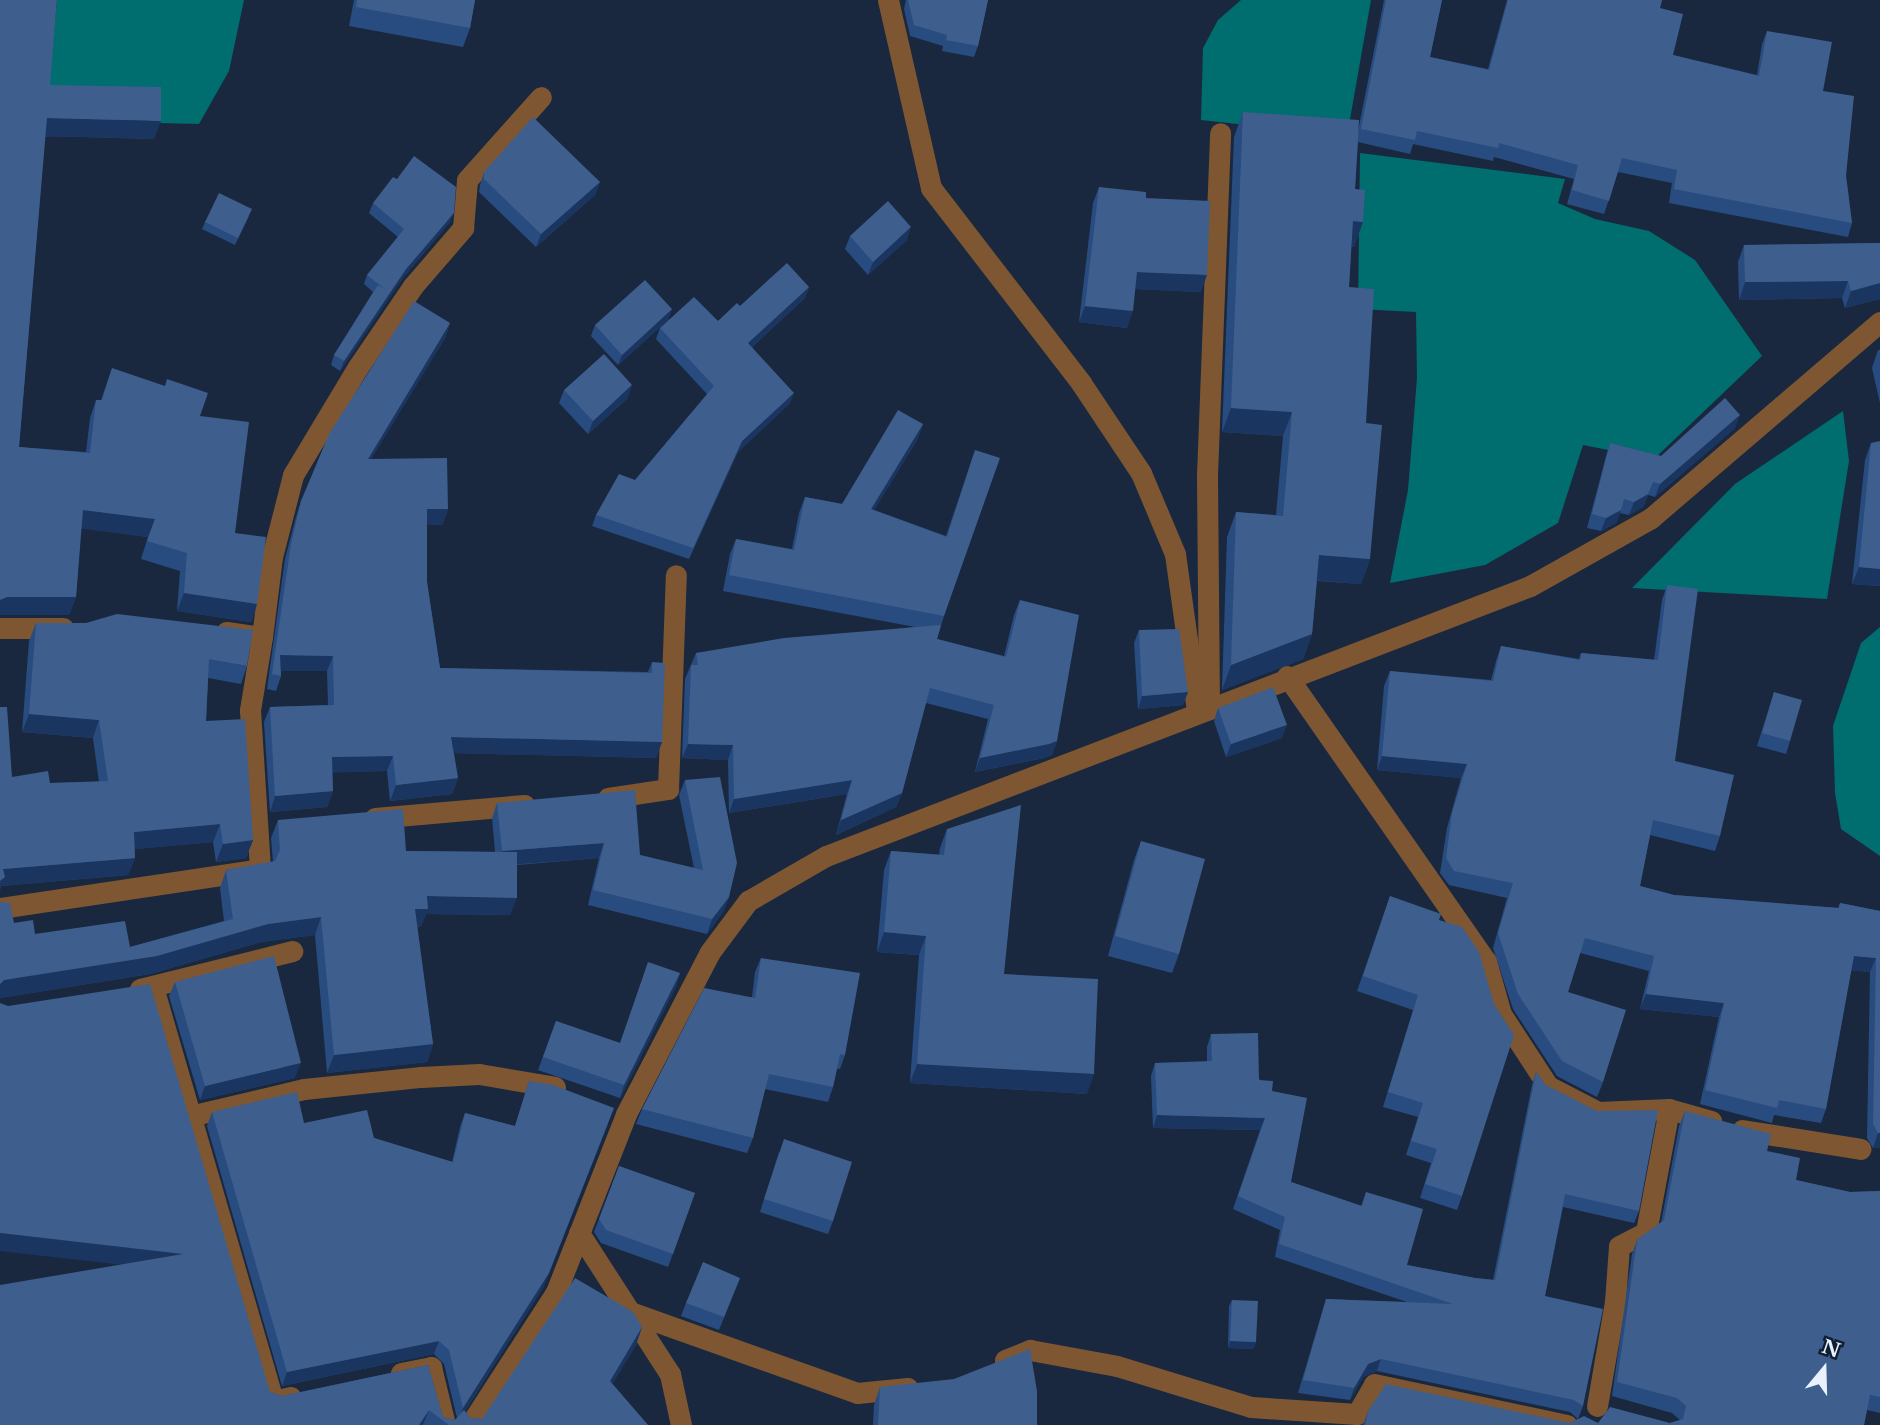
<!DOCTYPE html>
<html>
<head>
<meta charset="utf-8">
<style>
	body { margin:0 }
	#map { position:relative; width:1880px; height:1425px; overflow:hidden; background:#19283e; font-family:"Libre Baskerville",serif }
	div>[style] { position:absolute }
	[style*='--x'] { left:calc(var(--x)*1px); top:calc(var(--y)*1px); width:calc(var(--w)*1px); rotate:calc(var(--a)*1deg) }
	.water>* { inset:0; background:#006d6f }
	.minor>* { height:21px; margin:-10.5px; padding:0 10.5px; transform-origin:10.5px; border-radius:10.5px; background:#7e5732 }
	.wall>* { inset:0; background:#294c80 }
	.shaded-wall>* { inset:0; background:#1a3660 }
	.building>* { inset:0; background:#3e5e8e }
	span { translate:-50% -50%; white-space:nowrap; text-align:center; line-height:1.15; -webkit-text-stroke:5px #101e33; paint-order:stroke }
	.north { position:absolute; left:1789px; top:1334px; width:70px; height:70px; -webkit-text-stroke:5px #101e33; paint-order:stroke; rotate:19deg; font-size:19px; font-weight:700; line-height:28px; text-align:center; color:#e9f1fd }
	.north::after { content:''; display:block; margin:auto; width:24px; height:32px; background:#e9f1fd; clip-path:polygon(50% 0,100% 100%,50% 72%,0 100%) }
</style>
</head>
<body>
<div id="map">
	<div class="water">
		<i style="clip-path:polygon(57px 0,244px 0,229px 71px,199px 124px,160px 123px,48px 96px)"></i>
		<i style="clip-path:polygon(1241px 0,1371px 0,1347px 136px,1201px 120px,1203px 48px,1218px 20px)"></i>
		<i style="clip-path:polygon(1360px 153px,1565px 179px,1558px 203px,1595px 219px,1649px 231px,1695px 260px,1762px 356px,1654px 459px,1583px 445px,1558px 523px,1485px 565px,1390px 583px,1408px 490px,1417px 378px,1416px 312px,1358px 309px)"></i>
		<i style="clip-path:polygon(1843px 411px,1849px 461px,1827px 599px,1632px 588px,1735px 484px)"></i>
		<i style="clip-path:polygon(1880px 627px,1880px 856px,1841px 829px,1835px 793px,1833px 726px,1861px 643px)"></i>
	</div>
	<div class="minor">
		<i style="--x:888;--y:0;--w:193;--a:77.1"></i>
		<i style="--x:931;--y:188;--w:246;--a:52.4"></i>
		<i style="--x:1081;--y:383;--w:108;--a:56.3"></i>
		<i style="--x:1141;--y:473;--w:88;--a:67.2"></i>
		<i style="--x:1175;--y:554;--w:159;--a:82"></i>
		<i style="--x:0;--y:628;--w:63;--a:0"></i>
		<i style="--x:262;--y:637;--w:81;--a:-82.9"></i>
		<i style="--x:272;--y:557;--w:85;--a:-75.6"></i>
		<i style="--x:293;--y:475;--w:126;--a:-59"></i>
		<i style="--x:358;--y:367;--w:98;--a:-55.8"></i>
		<i style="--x:413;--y:286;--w:77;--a:-49.2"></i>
		<i style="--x:463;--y:228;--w:48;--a:-85.2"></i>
		<i style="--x:467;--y:180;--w:111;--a:-48.3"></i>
		<i style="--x:1287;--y:676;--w:348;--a:55.1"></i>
		<i style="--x:1486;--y:961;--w:55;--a:74.2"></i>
		<i style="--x:1501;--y:1014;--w:86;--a:56.9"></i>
		<i style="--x:1548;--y:1086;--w:56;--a:27.5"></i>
		<i style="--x:1598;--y:1112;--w:71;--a:-2.4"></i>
		<i style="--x:1669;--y:1109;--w:44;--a:15.9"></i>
		<i style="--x:1209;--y:707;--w:232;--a:-90.5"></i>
		<i style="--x:1207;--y:475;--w:342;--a:-87.8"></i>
		<i style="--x:608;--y:798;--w:61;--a:-8.5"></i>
		<i style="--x:668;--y:789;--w:214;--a:-87.9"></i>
		<i style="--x:375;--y:818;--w:150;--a:-5"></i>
		<i style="--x:0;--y:908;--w:263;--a:-8.5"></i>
		<i style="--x:260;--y:869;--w:159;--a:-93.6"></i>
		<i style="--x:250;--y:710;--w:74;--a:-80.7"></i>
		<i style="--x:262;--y:637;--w:36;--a:-172"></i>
		<i style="--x:153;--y:987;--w:431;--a:73.8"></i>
		<i style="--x:273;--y:1401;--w:18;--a:-13"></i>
		<i style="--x:140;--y:989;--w:157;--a:-14"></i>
		<i style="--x:190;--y:1116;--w:117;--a:-13.3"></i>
		<i style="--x:304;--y:1089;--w:118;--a:-5.9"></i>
		<i style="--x:421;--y:1077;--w:58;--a:-3"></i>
		<i style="--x:479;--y:1074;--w:77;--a:9.7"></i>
		<i style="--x:1742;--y:1130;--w:120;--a:9.1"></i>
		<i style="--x:579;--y:1233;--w:168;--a:57.2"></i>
		<i style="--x:670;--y:1374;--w:52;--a:77.8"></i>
		<i style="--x:630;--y:1312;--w:241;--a:19.6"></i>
		<i style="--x:857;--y:1393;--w:51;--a:-5.6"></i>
		<i style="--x:1005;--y:1360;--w:27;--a:-22"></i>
		<i style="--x:1030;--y:1350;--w:88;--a:10.4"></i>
		<i style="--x:1117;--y:1366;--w:140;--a:17"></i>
		<i style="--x:1251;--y:1407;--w:106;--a:3.8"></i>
		<i style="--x:1357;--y:1414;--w:34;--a:-60"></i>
		<i style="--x:1374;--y:1384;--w:197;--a:12"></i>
		<i style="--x:401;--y:1373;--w:31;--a:-11"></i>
		<i style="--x:431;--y:1367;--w:60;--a:76.4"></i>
		<i style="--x:1597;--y:1406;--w:106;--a:-80.2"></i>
		<i style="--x:1615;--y:1302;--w:56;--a:-85.9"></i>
		<i style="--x:1619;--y:1246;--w:30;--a:-27"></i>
		<i style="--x:1646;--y:1232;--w:125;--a:-79.4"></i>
		<i style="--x:470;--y:1425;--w:158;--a:-57.1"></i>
		<i style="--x:556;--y:1292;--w:191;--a:-68.5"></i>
		<i style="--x:626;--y:1114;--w:182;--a:-62.6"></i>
		<i style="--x:710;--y:952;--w:64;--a:-53.3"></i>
		<i style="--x:748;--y:901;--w:90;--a:-30"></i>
		<i style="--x:826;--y:856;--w:754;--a:-20.98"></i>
		<i style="--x:1530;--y:586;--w:139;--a:-29.3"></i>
		<i style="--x:1651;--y:518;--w:301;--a:-40.6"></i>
	</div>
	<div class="wall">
		<i style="clip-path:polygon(354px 0,475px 0,470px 28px,463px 47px,349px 26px)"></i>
		<i style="clip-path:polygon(906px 0,988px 0,978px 46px,974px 57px,942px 51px,943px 46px,910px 36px,904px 9px)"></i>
		<i style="clip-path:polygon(1384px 0,1442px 0,1430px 57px,1488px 69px,1507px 0,1662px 0,1660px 8px,1673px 55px,1757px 75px,1762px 44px,1767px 31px,1823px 91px,1846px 176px,1852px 223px,1848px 237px,1669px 203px,1672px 183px,1618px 172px,1604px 214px,1567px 204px,1574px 179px,1494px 157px,1493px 161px,1413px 144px,1410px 154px,1358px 142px,1355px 189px,1363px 222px,1354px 247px,1351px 247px,1349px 287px,1366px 423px,1370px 559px,1361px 584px,1317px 581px,1312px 634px,1303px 659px,1222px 690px,1227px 537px,1236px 512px,1276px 515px,1283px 436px,1222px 432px,1234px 137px,1243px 112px,1358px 131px)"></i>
		<i style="clip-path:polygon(50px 85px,154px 139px,45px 136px,19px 447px,86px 452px,90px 418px,96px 400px,101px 400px,112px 368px,200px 416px,257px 604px,251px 622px,177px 611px,180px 571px,141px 559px,148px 537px,81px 528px,76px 597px,69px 615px,0 615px)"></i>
		<i style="clip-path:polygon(484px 172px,600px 182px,595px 195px,536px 247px,479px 192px,480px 185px)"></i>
		<i style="clip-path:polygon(1099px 187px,1146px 198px,1201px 292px,1135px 289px,1127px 328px,1079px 322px,1093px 203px)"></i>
		<i style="clip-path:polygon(373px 203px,450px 222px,402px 279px,340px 371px,331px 365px,334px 355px,373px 292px,364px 284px,367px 275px,398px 237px,369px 213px)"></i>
		<i style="clip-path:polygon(249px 216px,235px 245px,202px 229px,205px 222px)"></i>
		<i style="clip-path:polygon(850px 236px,907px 240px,868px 275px,845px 249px)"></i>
		<i style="clip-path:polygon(1880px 243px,1880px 299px,1845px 308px,1842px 298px,1739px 300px,1738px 262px,1744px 245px)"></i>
		<i style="clip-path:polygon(809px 287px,805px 298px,752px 347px,790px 403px,738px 452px,689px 559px,592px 526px,596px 515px,635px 480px,707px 394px,656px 339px,660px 328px,718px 321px,740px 306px)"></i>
		<i style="clip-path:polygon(672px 309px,668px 320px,618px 365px,591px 336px,595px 325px)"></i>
		<i style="clip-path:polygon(450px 323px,445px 338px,371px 459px,448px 509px,442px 525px,427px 524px,427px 582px,440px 668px,648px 672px,652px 662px,662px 742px,656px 758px,454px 753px,458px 778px,452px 794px,390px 801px,387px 771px,332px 772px,333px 791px,327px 807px,270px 812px,264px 722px,270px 707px,328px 705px,327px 671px,281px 671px,281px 676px,276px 691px,267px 689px,285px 559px,296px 517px,301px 501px)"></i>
		<i style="clip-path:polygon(1878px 350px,1880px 350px,1880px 403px,1872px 368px)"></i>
		<i style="clip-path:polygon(564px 390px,628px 398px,588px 434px,559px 403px)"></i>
		<i style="clip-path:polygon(923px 424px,917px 440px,874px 510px,946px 536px,975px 450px,944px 616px,937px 639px,1004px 656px,1014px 615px,1020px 600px,1057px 741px,1052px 755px,1044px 758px,975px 772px,988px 719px,926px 703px,902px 793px,896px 807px,836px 835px,847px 794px,729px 813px,728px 760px,682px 758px,685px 679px,696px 653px,915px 627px,723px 591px,730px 554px,736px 539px,792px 549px,799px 513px,805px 497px,842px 504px)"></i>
		<i style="clip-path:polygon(1735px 428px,1655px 497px,1648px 495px,1643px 507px,1629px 515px,1620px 513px,1616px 523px,1601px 531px,1587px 528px,1606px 456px,1610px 443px,1661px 456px)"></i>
		<i style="clip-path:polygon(1871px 443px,1880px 586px,1852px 584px,1865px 460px)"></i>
		<i style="clip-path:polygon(1667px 585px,1675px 761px,1720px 836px,1715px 851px,1650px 835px,1640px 886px,1674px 895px,1838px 908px,1840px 903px,1880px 911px,1880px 1148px,1873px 1148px,1867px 1138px,1870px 972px,1851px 970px,1826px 1109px,1821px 1123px,1774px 1115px,1772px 1123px,1700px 1104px,1719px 1017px,1640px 1009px,1649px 971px,1580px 953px,1568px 992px,1603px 1082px,1597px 1097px,1557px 1076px,1513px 1009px,1493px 948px,1507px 898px,1449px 885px,1440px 873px,1447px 828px,1461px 778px,1377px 770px,1384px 686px,1390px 671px,1491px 680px,1496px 661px,1501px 646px,1579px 659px,1581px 653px,1654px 660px,1662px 600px)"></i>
		<i style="clip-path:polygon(36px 623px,247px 666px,241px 684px,208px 678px,206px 721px,253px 840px,246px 858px,216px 862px,213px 842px,134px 849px,135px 858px,128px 875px,1px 886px,0 890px,0 707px,12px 777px,50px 783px,99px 782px,93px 738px,22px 732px,29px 641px)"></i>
		<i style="clip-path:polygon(1139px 630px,1188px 692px,1183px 705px,1138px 709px,1134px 643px)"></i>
		<i style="clip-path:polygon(1774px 692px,1790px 741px,1786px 754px,1757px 746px)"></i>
		<i style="clip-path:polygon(1218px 708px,1282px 738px,1226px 757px,1214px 721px)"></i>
		<i style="clip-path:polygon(685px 780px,729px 897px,723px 912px,707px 934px,588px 905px,599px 858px,517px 865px,510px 915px,426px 914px,421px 926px,417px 927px,433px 1044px,427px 1062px,327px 1073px,315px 935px,261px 942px,150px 974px,0 998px,0 901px,14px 923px,35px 934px,130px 947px,224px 921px,220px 888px,226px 870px,273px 862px,271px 838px,278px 820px,406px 851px,495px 852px,492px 818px,497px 803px,640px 855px,694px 868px,679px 795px)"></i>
		<i style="clip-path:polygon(947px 829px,1004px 974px,1087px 1094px,910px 1083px,919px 955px,877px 952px,884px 870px,891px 851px,939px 855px,940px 848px)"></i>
		<i style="clip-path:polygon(1141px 841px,1179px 954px,1172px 973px,1108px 956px,1134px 860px)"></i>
		<i style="clip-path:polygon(1390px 896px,1439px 920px,1462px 1196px,1457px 1210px,1420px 1198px,1431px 1163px,1406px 1155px,1418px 1117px,1383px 1107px,1413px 1010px,1357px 991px)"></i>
		<i style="clip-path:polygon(761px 958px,845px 1055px,840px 1069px,837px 1069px,833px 1087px,828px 1102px,765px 1089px,753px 1138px,747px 1153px,636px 1124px,642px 1109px,752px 997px,755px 972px)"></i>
		<i style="clip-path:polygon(680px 973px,676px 986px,620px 1098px,538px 1070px,556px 1021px,620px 1043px)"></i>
		<i style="clip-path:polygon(175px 982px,295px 1078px,200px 1100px,169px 996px)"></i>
		<i style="clip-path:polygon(0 1003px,270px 1392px,282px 1396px,428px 1365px,443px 1417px,455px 1420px,457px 1418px,444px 1364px,434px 1354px,282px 1386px,207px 1126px,212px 1112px,304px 1123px,374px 1138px,452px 1162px,460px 1127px,465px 1113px,515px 1126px,529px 1081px,544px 1286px,465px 1411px,470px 1418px,482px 1419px,642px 1327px,636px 1345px,612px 1384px,648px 1425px,0 1425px,121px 1265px)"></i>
		<i style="clip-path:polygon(1211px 1034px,1272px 1091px,1291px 1182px,1361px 1206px,1366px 1192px,1407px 1265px,1475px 1278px,1493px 1280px,1532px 1085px,1536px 1072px,1639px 1211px,1634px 1223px,1563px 1207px,1545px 1296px,1583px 1406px,1578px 1419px,1598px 1423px,1670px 1423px,1680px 1420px,1672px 1413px,1612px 1396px,1632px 1254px,1637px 1240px,1661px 1223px,1679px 1126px,1685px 1111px,1767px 1151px,1796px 1180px,1850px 1192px,1880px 1191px,1880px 1413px,1867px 1410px,1864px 1425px,1363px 1425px,1368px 1411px,1570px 1423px,1578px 1419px,1570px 1412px,1377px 1371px,1363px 1377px,1350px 1400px,1298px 1393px,1326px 1299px,1407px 1302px,1275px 1257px,1280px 1230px,1233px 1209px,1260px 1130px,1153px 1128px,1151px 1076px,1155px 1063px,1207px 1062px,1207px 1047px)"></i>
		<i style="clip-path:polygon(779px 1152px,833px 1221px,828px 1234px,760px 1212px)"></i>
		<i style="clip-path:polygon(619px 1166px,695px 1193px,668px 1267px,601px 1243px,594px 1232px)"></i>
		<i style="clip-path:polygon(740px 1278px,719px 1330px,681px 1316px,686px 1303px)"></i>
		<i style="clip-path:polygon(1232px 1300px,1256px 1342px,1253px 1349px,1228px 1348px,1229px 1306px)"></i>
		<i style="clip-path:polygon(880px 1387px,1037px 1425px,873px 1425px,874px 1405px)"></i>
	</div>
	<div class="shaded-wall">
		<i style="clip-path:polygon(47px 118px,161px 121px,154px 139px,40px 136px)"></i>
		<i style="clip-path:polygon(600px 182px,595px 195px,536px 247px,541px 234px)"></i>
		<i style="clip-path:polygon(454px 213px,450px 222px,402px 279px,340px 371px,344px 361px,406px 269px)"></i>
		<i style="clip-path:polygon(1353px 221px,1363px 222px,1354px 247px,1344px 246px)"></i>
		<i style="clip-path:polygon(911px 227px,907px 240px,868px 275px,873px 262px)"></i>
		<i style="clip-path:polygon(1137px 272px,1207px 275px,1201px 292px,1131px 289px)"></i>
		<i style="clip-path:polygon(1848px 281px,1842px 298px,1739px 300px,1745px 282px)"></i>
		<i style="clip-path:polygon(1880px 283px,1880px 299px,1845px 308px,1851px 291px)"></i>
		<i style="clip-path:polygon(809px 287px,805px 298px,744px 354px,748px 343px)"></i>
		<i style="clip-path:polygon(1085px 306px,1133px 311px,1127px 328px,1079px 322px)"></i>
		<i style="clip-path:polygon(672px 309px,668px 320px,618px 365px,622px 355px)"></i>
		<i style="clip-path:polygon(450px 323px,445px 338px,362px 474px,368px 459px)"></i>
		<i style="clip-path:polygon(632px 385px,628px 398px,588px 434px,593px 421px)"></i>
		<i style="clip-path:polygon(794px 393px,790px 403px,738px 452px,689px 559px,742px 441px)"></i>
		<i style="clip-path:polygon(1231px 408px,1292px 412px,1283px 436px,1222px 432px)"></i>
		<i style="clip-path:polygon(1740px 415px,1735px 428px,1655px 497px,1660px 484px)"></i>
		<i style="clip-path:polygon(923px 424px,917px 440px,865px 525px,871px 509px)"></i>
		<i style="clip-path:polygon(1648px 494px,1643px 507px,1629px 515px,1634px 502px)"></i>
		<i style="clip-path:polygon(427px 509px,448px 509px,442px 525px,422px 524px)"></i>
		<i style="clip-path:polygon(83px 510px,155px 519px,148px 537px,76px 528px)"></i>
		<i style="clip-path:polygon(1621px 510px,1616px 523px,1601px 531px,1606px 518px)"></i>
		<i style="clip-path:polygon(1319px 555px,1370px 559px,1361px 584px,1310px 580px)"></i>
		<i style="clip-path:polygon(1859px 567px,1880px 569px,1880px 586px,1852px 584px)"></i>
		<i style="clip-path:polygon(184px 593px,257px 604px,251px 622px,177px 611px)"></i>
		<i style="clip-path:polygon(7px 597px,76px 597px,69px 615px,0 615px,0 600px)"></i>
		<i style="clip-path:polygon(1312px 634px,1303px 659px,1222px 690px,1231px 665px)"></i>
		<i style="clip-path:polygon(280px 655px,333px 656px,327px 671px,275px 671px)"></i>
		<i style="clip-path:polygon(1188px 692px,1183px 705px,1138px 709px,1142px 696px)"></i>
		<i style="clip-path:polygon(29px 714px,99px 720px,93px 738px,22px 732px)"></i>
		<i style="clip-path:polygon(1287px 725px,1282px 738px,1226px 757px,1231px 744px)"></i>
		<i style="clip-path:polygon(451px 737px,662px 742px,656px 758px,446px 753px)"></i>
		<i style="clip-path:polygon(1057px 741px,1052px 755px,1044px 758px,975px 772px,980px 758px)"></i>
		<i style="clip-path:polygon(688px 744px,733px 745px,728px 760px,682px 758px)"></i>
		<i style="clip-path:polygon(393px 756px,387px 771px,326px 773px,332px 757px)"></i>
		<i style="clip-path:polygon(1382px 756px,1467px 764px,1461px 778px,1377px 770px)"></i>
		<i style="clip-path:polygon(458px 778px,452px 794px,390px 801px,396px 785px)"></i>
		<i style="clip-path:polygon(852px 780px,847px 794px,729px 813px,734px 799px)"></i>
		<i style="clip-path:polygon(333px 791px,327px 807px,270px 812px,275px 796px)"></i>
		<i style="clip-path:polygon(902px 793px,896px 807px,836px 835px,841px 820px)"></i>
		<i style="clip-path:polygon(220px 824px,213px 842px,127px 850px,134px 832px)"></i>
		<i style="clip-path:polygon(253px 840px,246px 858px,216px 862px,223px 844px)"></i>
		<i style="clip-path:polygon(604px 843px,599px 858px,496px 866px,502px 851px)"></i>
		<i style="clip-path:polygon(135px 858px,128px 875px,1px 886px,0 890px,0 878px,3px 869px)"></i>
		<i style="clip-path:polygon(427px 896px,517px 898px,510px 915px,426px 914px,421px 926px,408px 927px,415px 909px)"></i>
		<i style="clip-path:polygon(729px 897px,723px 912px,707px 934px,712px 919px)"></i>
		<i style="clip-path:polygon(321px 917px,315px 935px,261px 942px,150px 974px,0 998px,0 984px,4px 980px,268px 924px)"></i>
		<i style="clip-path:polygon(884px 932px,926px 936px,919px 955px,877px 952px)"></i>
		<i style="clip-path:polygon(1854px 956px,1876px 958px,1870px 972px,1849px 970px)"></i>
		<i style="clip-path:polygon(680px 973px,676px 986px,620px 1098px,624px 1085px)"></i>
		<i style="clip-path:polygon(1646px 994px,1724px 1003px,1719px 1017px,1640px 1009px)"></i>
		<i style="clip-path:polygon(433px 1044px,427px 1062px,327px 1073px,334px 1055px)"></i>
		<i style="clip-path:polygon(301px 1063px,295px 1078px,200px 1100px,205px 1086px)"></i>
		<i style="clip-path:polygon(917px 1064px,1094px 1074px,1087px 1094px,910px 1083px)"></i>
		<i style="clip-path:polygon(1157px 1115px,1265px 1118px,1260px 1130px,1153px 1128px)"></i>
		<i style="clip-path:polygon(609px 1122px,544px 1286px,458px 1422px,463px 1408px)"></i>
		<i style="clip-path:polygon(1878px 1133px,1880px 1133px,1880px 1148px,1873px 1148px)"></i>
		<i style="clip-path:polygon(0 1233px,183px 1253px,177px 1271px,0 1251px)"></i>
		<i style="clip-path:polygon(642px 1327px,636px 1345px,603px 1399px,610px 1381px)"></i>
		<i style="clip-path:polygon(439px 1341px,434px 1354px,282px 1386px,287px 1372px)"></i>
		<i style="clip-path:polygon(1230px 1341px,1256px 1342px,1253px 1349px,1228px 1348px)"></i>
		<i style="clip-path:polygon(1381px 1359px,1377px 1371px,1363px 1377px,1350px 1400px,1354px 1388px,1368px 1364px)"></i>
		<i style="clip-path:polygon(429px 1410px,423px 1425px,419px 1425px)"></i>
	</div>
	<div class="building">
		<i style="clip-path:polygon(0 0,57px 0,50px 85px,161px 87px,161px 121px,47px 118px,19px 447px,90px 453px,96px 400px,102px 400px,112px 368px,165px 386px,167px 379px,208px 393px,200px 416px,249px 422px,235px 533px,266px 537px,257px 604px,184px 593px,187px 553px,147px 541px,155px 519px,83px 510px,76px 597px,7px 597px,0 600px)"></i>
		<i style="clip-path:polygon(357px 0,475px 0,470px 28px,356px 7px)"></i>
		<i style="clip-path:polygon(908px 0,988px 0,978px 46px,946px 40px,947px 35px,914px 25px)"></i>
		<i style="clip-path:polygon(1386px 0,1442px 0,1430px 57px,1489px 70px,1508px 0,1662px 0,1660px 8px,1683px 14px,1673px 55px,1759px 76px,1767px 31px,1832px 42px,1823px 91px,1854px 96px,1846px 176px,1852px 223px,1674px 189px,1677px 170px,1622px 158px,1609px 201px,1572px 190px,1578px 165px,1499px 143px,1498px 148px,1417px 131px,1415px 140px,1361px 129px)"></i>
		<i style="clip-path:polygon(1243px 112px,1359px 120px,1355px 189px,1365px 190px,1363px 222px,1353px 221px,1349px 287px,1374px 289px,1366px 423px,1382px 425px,1370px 559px,1319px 555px,1312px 634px,1231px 665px,1236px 512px,1283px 516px,1292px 412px,1231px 408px)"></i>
		<i style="clip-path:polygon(533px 117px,600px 182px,541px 234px,484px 179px,484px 172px)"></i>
		<i style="clip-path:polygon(414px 156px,456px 187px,454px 213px,406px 269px,344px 361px,334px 355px,378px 285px,386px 290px,367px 275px,404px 229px,373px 203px,393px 177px,397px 179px)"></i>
		<i style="clip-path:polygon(1099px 187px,1146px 192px,1146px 198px,1210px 201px,1207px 275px,1137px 272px,1133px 311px,1085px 306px)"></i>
		<i style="clip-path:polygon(219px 193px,252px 209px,238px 238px,205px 222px)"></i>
		<i style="clip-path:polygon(888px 201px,911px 227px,873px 262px,850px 236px)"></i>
		<i style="clip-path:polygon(1880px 243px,1880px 283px,1851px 291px,1848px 281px,1745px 282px,1744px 245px)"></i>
		<i style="clip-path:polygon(787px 263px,809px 287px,748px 343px,794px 393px,742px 441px,693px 548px,596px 515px,619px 474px,635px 480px,714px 386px,660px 328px,694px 297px,718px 321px,737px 303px,740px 306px)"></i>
		<i style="clip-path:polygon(645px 280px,672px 309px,622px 355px,595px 325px)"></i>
		<i style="clip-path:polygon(414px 301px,450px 323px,368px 459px,447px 458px,448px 509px,427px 509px,427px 582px,440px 668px,652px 673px,652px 662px,665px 663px,662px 742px,451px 737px,458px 778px,396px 785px,393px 756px,332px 757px,333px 791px,275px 796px,270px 707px,334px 705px,333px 656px,280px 655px,281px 676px,272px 674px,291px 544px,301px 501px,329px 434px)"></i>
		<i style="clip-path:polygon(604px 354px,632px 385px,593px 421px,564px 390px)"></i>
		<i style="clip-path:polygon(1725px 398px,1740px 415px,1660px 484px,1653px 482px,1648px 494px,1634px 502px,1624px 499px,1621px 510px,1606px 518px,1592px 514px,1610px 443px,1661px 456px)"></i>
		<i style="clip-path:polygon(898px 410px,923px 424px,871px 509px,947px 537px,975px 450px,1000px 458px,944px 616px,729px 575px,736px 539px,794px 550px,805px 497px,842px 504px)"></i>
		<i style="clip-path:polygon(1880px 441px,1880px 569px,1859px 567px,1871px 443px)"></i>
		<i style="clip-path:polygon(1667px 585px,1698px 589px,1675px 761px,1734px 775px,1720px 836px,1653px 820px,1640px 886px,1674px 895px,1839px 908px,1840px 903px,1880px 911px,1880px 1133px,1878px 1133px,1873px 1124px,1876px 958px,1854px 956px,1826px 1109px,1779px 1100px,1777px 1108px,1705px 1090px,1724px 1003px,1646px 994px,1654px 956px,1585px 938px,1568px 992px,1626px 1010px,1603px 1082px,1562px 1061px,1518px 994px,1498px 933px,1513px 883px,1454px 871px,1446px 858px,1452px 813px,1467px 764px,1382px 756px,1390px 671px,1493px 681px,1501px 646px,1580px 660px,1581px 653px,1658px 660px)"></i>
		<i style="clip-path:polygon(1020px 600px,1079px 615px,1057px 741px,1049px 744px,980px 758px,994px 705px,930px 688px,902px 793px,841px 820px,852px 780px,734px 799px,733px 745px,688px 744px,691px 665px,698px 665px,696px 653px,784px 638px,941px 625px,937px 639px,1006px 657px)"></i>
		<i style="clip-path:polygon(117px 614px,253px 630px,247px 666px,209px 659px,206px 721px,245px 719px,253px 840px,223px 844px,220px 824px,134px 832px,135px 858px,3px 869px,5px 877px,0 881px,0 707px,7px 707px,12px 777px,48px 771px,50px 783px,108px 781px,99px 720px,29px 714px,36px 623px,86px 623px)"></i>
		<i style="clip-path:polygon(1179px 629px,1188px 692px,1142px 696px,1139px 630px)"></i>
		<i style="clip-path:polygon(1273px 687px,1287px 725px,1231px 744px,1218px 708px)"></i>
		<i style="clip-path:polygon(1774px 692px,1802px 700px,1790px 741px,1762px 733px)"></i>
		<i style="clip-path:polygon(720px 777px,737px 863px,729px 897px,712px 919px,593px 890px,604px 843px,502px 851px,497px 803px,635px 790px,640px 855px,703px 870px,685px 780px)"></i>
		<i style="clip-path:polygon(1021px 805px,1004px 974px,1098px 979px,1094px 1074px,917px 1064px,926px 936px,884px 932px,891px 851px,944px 855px,947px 829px)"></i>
		<i style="clip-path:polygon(403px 809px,406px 851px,517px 852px,517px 898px,427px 896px,428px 909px,415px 909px,433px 1044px,334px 1055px,321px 917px,268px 924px,157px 956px,4px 980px,0 984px,0 901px,1px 902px,10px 903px,14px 923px,33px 920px,35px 934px,125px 921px,130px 947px,233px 919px,226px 870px,275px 861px,280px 850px,278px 820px)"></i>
		<i style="clip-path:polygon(1141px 841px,1205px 859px,1179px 954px,1115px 936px)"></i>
		<i style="clip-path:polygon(1390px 896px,1441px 914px,1439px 920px,1462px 927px,1479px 952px,1494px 1004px,1514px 1035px,1462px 1196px,1425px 1184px,1437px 1149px,1411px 1141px,1423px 1103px,1388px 1092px,1418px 995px,1363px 976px)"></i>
		<i style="clip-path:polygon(274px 956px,301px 1063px,205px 1086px,175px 982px)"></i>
		<i style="clip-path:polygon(761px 958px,860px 973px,845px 1055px,840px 1054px,833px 1087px,769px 1074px,753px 1138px,642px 1109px,704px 988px,755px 998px)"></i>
		<i style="clip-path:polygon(648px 962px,680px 973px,624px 1085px,543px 1057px,556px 1021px,620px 1043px)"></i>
		<i style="clip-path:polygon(150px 984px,270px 1392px,282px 1396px,428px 1365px,443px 1417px,455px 1420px,464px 1410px,470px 1418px,482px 1419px,575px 1278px,633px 1312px,642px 1327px,610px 1381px,648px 1425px,449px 1425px,429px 1410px,419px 1425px,0 1425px,0 1285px,183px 1254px,0 1233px,0 1003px,8px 1006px)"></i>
		<i style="clip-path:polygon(1258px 1033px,1259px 1080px,1273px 1081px,1272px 1091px,1307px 1098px,1291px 1182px,1362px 1206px,1366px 1192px,1423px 1209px,1407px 1265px,1475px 1278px,1495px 1280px,1536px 1072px,1546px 1085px,1597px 1111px,1658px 1110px,1639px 1211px,1565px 1194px,1545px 1296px,1603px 1309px,1583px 1406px,1574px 1400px,1381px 1359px,1368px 1364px,1354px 1388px,1303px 1380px,1326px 1299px,1453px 1304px,1279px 1244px,1285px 1217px,1238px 1196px,1265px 1118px,1157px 1115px,1155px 1063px,1212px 1061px,1211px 1034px)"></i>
		<i style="clip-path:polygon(529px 1081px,553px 1085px,614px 1108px,549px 1273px,463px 1408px,449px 1350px,439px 1341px,287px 1372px,212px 1112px,297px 1092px,304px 1123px,367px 1110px,374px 1138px,453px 1162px,465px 1113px,515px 1126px)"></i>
		<i style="clip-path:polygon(1685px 1111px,1771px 1134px,1767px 1151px,1800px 1158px,1796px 1180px,1850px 1192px,1880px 1191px,1880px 1397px,1870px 1395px,1864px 1425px,1365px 1425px,1368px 1411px,1386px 1384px,1570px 1423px,1584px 1416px,1598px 1423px,1610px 1407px,1670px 1423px,1683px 1419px,1686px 1406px,1677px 1398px,1617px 1382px,1637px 1240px,1664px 1220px)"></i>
		<i style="clip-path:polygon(784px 1139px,852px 1162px,833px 1221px,764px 1199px)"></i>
		<i style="clip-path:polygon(619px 1166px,695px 1193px,673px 1254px,606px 1230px,599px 1219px)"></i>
		<i style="clip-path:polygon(703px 1262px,740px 1278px,724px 1317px,686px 1303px)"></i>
		<i style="clip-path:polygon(1232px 1300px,1258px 1301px,1256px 1342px,1230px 1341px)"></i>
		<i style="clip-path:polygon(1030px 1349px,1037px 1391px,1037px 1425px,878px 1425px,880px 1387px,954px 1379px)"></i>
	</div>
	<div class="north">N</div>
</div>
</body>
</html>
